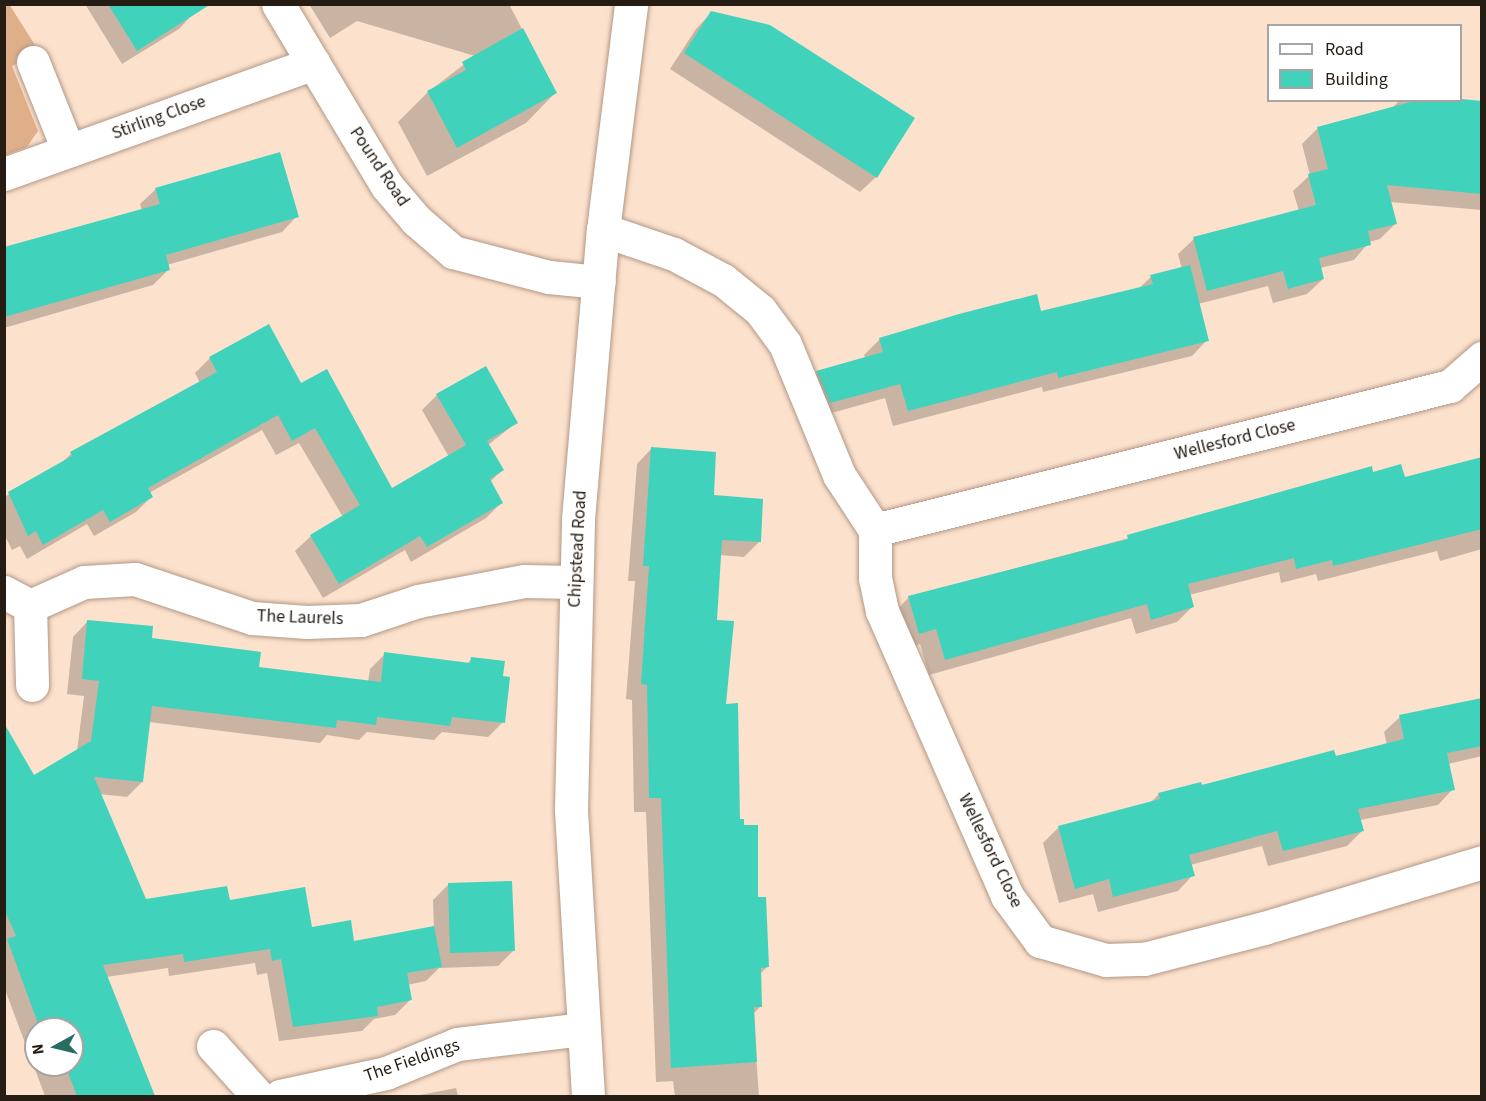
<!DOCTYPE html>
<html>
<head>
<meta charset="utf-8">
<style>
	body { margin:0 }
	#map { position:relative; width:1486px; height:1101px; overflow:hidden; background:#fce1cd; font-family:"Source Sans 3",sans-serif }
	div>[style] { position:absolute }
	[style*='--x'] { left:calc(var(--x)*1px); top:calc(var(--y)*1px); width:calc(var(--w)*1px); rotate:calc(var(--a)*1deg) }
	.green>* { inset:0; background:#dfaf8a }
	.shadow>* { inset:0; background:#0003 }
	.building>* { inset:0; background:#41d2bc }
	.roads { filter:drop-shadow(0 0 2px #b19885) drop-shadow(0 0 2px #b19885) }
	.minor>* { height:33px; margin:-16.5px; padding:0 16.5px; transform-origin:16.5px; border-radius:16.5px; background:#fff }
	span { translate:-50% -50%; white-space:nowrap; text-align:center; line-height:1.15; -webkit-text-stroke:6px #fff; paint-order:stroke }
	.street-label { font-size:18px; color:#251c14 }
	.frame { position:absolute; inset:0; border:6px solid #251c14; pointer-events:none }
	.legend { position:absolute; left:1267px; top:24px; width:195px; height:78px; box-sizing:border-box; background:#fff; border:2px solid #a8a4a1; margin:0; padding:8px 10px; list-style:none; font-size:18px; color:#251c14 }
	.legend li { display:flex; align-items:center; gap:12px; height:30px }
	.legend b { width:30px; border:2px solid #a8a4a1 }
	.north { position:absolute; left:24px; top:1017px; width:60px; height:60px; box-sizing:border-box; background:#fff; border:2px solid #a8a4a1; border-radius:50%; rotate:262deg; font-size:16px; font-weight:700; line-height:24px; text-align:center; color:#251c14 }
	.north::after { content:''; display:block; margin:auto; width:21px; height:27px; background:#286d62; clip-path:polygon(50% 0,100% 100%,50% 72%,0 100%) }
</style>
</head>
<body>
<div id="map">
	<div class="green">
		<i style="clip-path:polygon(9px 4px,40px 53px,12px 66px,38px 131px,27px 147px,5px 155px,4px 5px)"></i>
	</div>
	<div class="shadow">
		<i style="clip-path:polygon(85px 4px,187px 4px,193px 14px,179px 29px,122px 64px)"></i>
		<i style="clip-path:polygon(309px 4px,509px 4px,555px 93px,526px 123px,427px 176px,398px 122px,428px 92px,475px 56px,357px 21px,330px 38px)"></i>
		<i style="clip-path:polygon(711px 13px,876px 177px,860px 192px,670px 69px,696px 29px)"></i>
		<i style="clip-path:polygon(1400px 100px,1482px 102px,1482px 210px,1390px 202px,1396px 223px,1380px 239px,1369px 242px,1354px 260px,1320px 268px,1323px 279px,1307px 294px,1273px 303px,1268px 286px,1198px 304px,1207px 340px,1192px 356px,1043px 392px,1042px 387px,893px 426px,885px 398px,814px 418px,802px 388px,817px 372px,866px 359px,864px 355px,880px 339px,1040px 312px,1138px 289px,1151px 277px,1182px 269px,1178px 254px,1194px 239px,1299px 211px,1293px 191px,1310px 175px,1302px 144px,1318px 128px,1391px 109px)"></i>
		<i style="clip-path:polygon(156px 189px,297px 216px,282px 232px,167px 265px,168px 270px,153px 285px,4px 328px,4px 249px,142px 211px,140px 204px)"></i>
		<i style="clip-path:polygon(210px 358px,301px 385px,391px 490px,449px 457px,422px 410px,437px 395px,516px 423px,488px 445px,502px 470px,490px 482px,501px 503px,486px 518px,411px 562px,405px 550px,323px 598px,295px 551px,311px 536px,343px 517px,299px 443px,276px 455px,262px 430px,149px 493px,151px 497px,136px 512px,94px 536px,87px 524px,27px 559px,20px 546px,12px 550px,4px 534px,4px 498px,9px 494px,60px 464px,71px 454px,200px 383px,195px 373px)"></i>
		<i style="clip-path:polygon(652px 448px,760px 541px,744px 557px,719px 555px,715px 621px,739px 820px,767px 967px,760px 974px,761px 1006px,753px 1014px,759px 1096px,675px 1096px,673px 1081px,656px 1082px,646px 812px,634px 812px,632px 700px,626px 699px,635px 581px,628px 581px,637px 464px)"></i>
		<i style="clip-path:polygon(1482px 461px,1482px 549px,1440px 561px,1437px 551px,1318px 581px,1316px 574px,1281px 583px,1279px 572px,1189px 595px,1192px 607px,1177px 622px,1136px 634px,1131px 618px,929px 675px,920px 644px,904px 649px,894px 613px,909px 597px,1372px 473px,1404px 479px)"></i>
		<i style="clip-path:polygon(evenodd,88px 621px,257px 668px,368px 682px,370px 669px,385px 654px,467px 664px,472px 659px,502px 678px,503px 722px,488px 737px,442px 732px,434px 740px,367px 732px,359px 740px,327px 735px,320px 743px,149px 722px,142px 782px,127px 797px,99px 794px,145px 901px,228px 902px,353px 942px,434px 928px,433px 900px,449px 884px,513px 951px,498px 966px,439px 968px,426px 981px,407px 985px,410px 1000px,395px 1015px,374px 1019px,362px 1031px,279px 1041px,267px 973px,257px 975px,255px 963px,169px 976px,168px 968px,106px 977px,154px 1096px,45px 1096px,4px 987px,4px 743px,34px 777px,77px 751px,84px 696px,67px 694px,73px 637px,88px 621px,36px 1029px,72px 1029px,72px 1065px,36px 1065px,36px 1029px)"></i>
		<i style="clip-path:polygon(1482px 699px,1482px 756px,1448px 764px,1453px 789px,1438px 805px,1360px 820px,1363px 830px,1347px 846px,1268px 866px,1262px 846px,1190px 865px,1193px 875px,1178px 891px,1098px 912px,1093px 894px,1059px 903px,1043px 843px,1058px 828px,1150px 803px,1159px 794px,1387px 745px,1384px 732px,1400px 717px)"></i>
		<i style="clip-path:polygon(456px 1088px,458px 1096px,415px 1096px)"></i>
	</div>
	<div class="building">
		<i style="clip-path:polygon(108px 4px,211px 4px,137px 51px)"></i>
		<i style="clip-path:polygon(711px 11px,770px 25px,915px 118px,877px 178px,684px 53px)"></i>
		<i style="clip-path:polygon(523px 28px,557px 93px,457px 148px,427px 91px,466px 70px,462px 62px)"></i>
		<i style="clip-path:polygon(1461px 99px,1482px 101px,1482px 194px,1387px 185px,1397px 224px,1368px 231px,1371px 245px,1319px 258px,1324px 279px,1288px 289px,1283px 271px,1207px 291px,1193px 237px,1316px 205px,1308px 174px,1328px 169px,1317px 127px,1418px 100px)"></i>
		<i style="clip-path:polygon(280px 152px,299px 217px,166px 255px,170px 270px,4px 317px,4px 247px,160px 204px,155px 188px)"></i>
		<i style="clip-path:polygon(1190px 265px,1209px 341px,1058px 378px,1057px 372px,908px 411px,900px 384px,830px 403px,816px 371px,883px 352px,879px 338px,959px 314px,1037px 294px,1041px 311px,1153px 284px,1150px 275px)"></i>
		<i style="clip-path:polygon(269px 324px,301px 383px,327px 369px,392px 488px,466px 445px,436px 394px,486px 366px,518px 423px,487px 441px,504px 470px,490px 479px,503px 503px,427px 547px,420px 536px,339px 584px,310px 535px,360px 505px,315px 428px,292px 441px,278px 415px,148px 488px,153px 497px,110px 522px,103px 510px,43px 545px,36px 531px,28px 536px,8px 492px,72px 456px,70px 452px,217px 372px,209px 357px)"></i>
		<i style="clip-path:polygon(651px 447px,716px 452px,714px 495px,763px 499px,761px 542px,722px 540px,717px 620px,734px 621px,726px 704px,738px 703px,740px 819px,744px 819px,744px 825px,758px 825px,758px 897px,766px 897px,769px 967px,761px 968px,762px 1007px,754px 1007px,757px 1062px,671px 1068px,661px 798px,649px 798px,647px 685px,641px 684px,649px 566px,643px 566px)"></i>
		<i style="clip-path:polygon(1482px 457px,1482px 529px,1333px 566px,1332px 560px,1296px 569px,1294px 558px,1188px 584px,1194px 607px,1151px 620px,1147px 604px,945px 660px,936px 629px,919px 634px,908px 596px,1128px 539px,1127px 535px,1372px 466px,1373px 472px,1401px 464px,1405px 477px)"></i>
		<i style="clip-path:polygon(87px 620px,153px 626px,152px 638px,261px 652px,259px 667px,381px 682px,384px 652px,470px 663px,471px 657px,505px 661px,503px 676px,510px 677px,505px 723px,452px 717px,450px 726px,377px 717px,376px 725px,337px 720px,336px 728px,152px 706px,143px 782px,94px 777px,146px 899px,227px 886px,230px 900px,305px 887px,312px 927px,351px 920px,354px 941px,434px 926px,442px 967px,407px 973px,412px 1000px,377px 1007px,378px 1016px,293px 1027px,281px 959px,272px 961px,270px 949px,184px 962px,183px 954px,103px 965px,155px 1096px,77px 1096px,65px 1065px,72px 1065px,72px 1029px,40px 1029px,7px 939px,16px 936px,4px 909px,4px 723px,34px 775px,91px 741px,99px 681px,82px 679px)"></i>
		<i style="clip-path:polygon(1482px 698px,1482px 746px,1447px 753px,1455px 790px,1358px 809px,1364px 831px,1283px 851px,1277px 831px,1189px 855px,1195px 876px,1113px 897px,1109px 879px,1075px 889px,1058px 826px,1160px 799px,1158px 793px,1201px 782px,1202px 785px,1334px 750px,1336px 756px,1404px 739px,1399px 715px)"></i>
		<i style="clip-path:polygon(512px 881px,515px 951px,450px 953px,448px 883px)"></i>
	</div>
	<div class="roads">
		<div class="minor">
			<i style="--x:278;--y:4;--w:212;--a:59.1"></i>
			<i style="--x:387;--y:186;--w:45;--a:49.5"></i>
			<i style="--x:416;--y:220;--w:49;--a:40.9"></i>
			<i style="--x:453;--y:252;--w:99;--a:14.6"></i>
			<i style="--x:549;--y:277;--w:50;--a:5.7"></i>
			<i style="--x:33;--y:62;--w:95;--a:68.3"></i>
			<i style="--x:4;--y:174;--w:329;--a:-19.7"></i>
			<i style="--x:603;--y:230;--w:75;--a:18.7"></i>
			<i style="--x:674;--y:254;--w:55;--a:28"></i>
			<i style="--x:723;--y:280;--w:48;--a:39"></i>
			<i style="--x:760;--y:310;--w:42;--a:53.7"></i>
			<i style="--x:785;--y:344;--w:142;--a:67.6"></i>
			<i style="--x:839;--y:475;--w:66;--a:56.8"></i>
			<i style="--x:875;--y:530;--w:48;--a:90"></i>
			<i style="--x:875;--y:578;--w:34;--a:78"></i>
			<i style="--x:882;--y:611;--w:311;--a:66.3"></i>
			<i style="--x:1007;--y:896;--w:56;--a:53.7"></i>
			<i style="--x:1040;--y:941;--w:69;--a:16.1"></i>
			<i style="--x:1106;--y:960;--w:38;--a:-2"></i>
			<i style="--x:1144;--y:959;--w:124;--a:-14.5"></i>
			<i style="--x:1264;--y:928;--w:228;--a:-16.8"></i>
			<i style="--x:875;--y:530;--w:593;--a:-14.06"></i>
			<i style="--x:1450;--y:386;--w:43;--a:-41.2"></i>
			<i style="--x:4;--y:592;--w:30;--a:28"></i>
			<i style="--x:30;--y:606;--w:79;--a:88.5"></i>
			<i style="--x:30;--y:606;--w:59;--a:-24"></i>
			<i style="--x:84;--y:582;--w:51;--a:-3.4"></i>
			<i style="--x:135;--y:579;--w:123;--a:18.4"></i>
			<i style="--x:252;--y:618;--w:55;--a:4.2"></i>
			<i style="--x:307;--y:622;--w:54;--a:-2.1"></i>
			<i style="--x:361;--y:620;--w:60;--a:-18.4"></i>
			<i style="--x:418;--y:601;--w:108;--a:-10.7"></i>
			<i style="--x:524;--y:581;--w:52;--a:1.1"></i>
			<i style="--x:213;--y:1046;--w:67;--a:48"></i>
			<i style="--x:280;--y:1096;--w:108;--a:-12.2"></i>
			<i style="--x:386;--y:1073;--w:77;--a:-22.2"></i>
			<i style="--x:457;--y:1044;--w:126;--a:-6.8"></i>
			<i style="--x:588;--y:1096;--w:288;--a:-93.4"></i>
			<i style="--x:571;--y:809;--w:290;--a:-88.6"></i>
			<i style="--x:578;--y:519;--w:290;--a:-85.1"></i>
			<i style="--x:603;--y:230;--w:228;--a:-82.9"></i>
		</div>
	</div>
	<div class="street-label">
		<span style="left:159px;top:118px;rotate:-20deg">Stirling Close</span>
		<span style="left:379px;top:167px;rotate:56deg">Pound Road</span>
		<span style="left:1235px;top:440px;rotate:-14deg">Wellesford Close</span>
		<span style="left:578px;top:549px;rotate:-87deg">Chipstead Road</span>
		<span style="left:300px;top:618px;rotate:2deg">The Laurels</span>
		<span style="left:990px;top:851px;rotate:64deg">Wellesford Close</span>
		<span style="left:412px;top:1061px;rotate:-19deg">The Fieldings</span>
	</div>
	<div class="frame"></div>
	<ul class="legend">
	<li><b style="height:8px;background:#fff"></b>Road</li>
	<li><b style="height:16px;background:#41d2bc"></b>Building</li>
	</ul>
	<div class="north">N</div>
</div>
</body>
</html>
